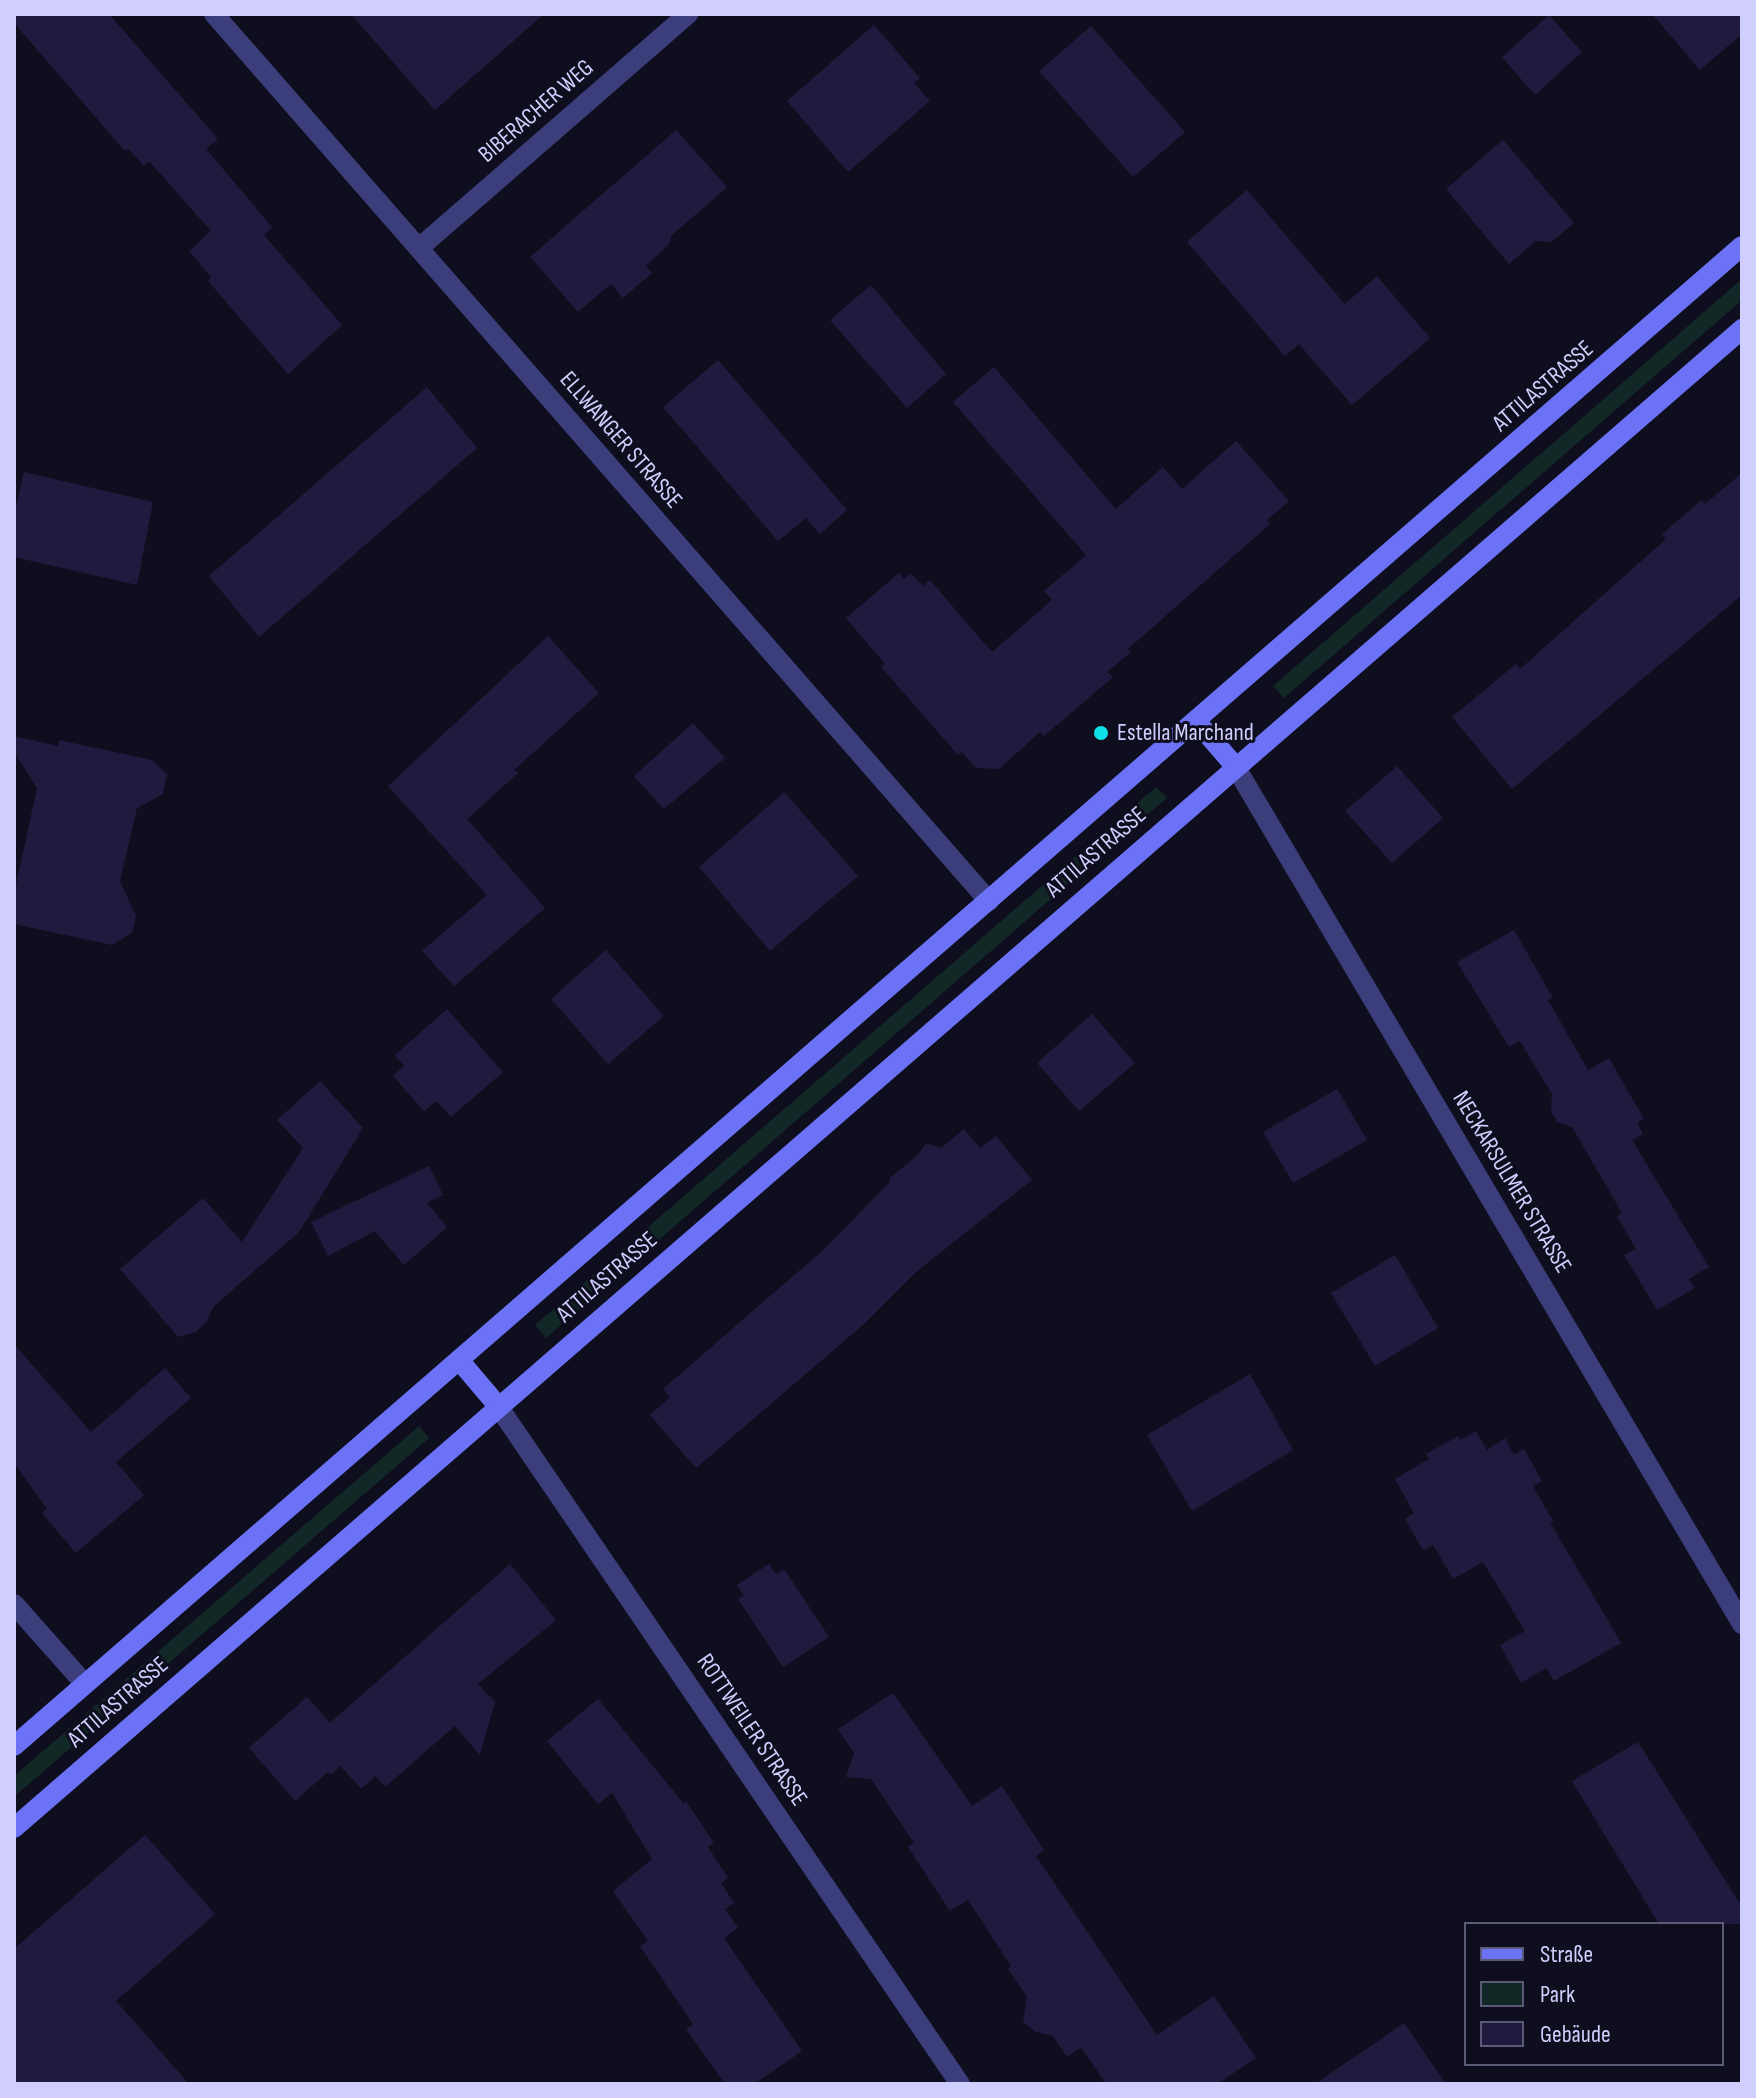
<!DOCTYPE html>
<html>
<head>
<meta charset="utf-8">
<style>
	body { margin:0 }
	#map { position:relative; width:1756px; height:2098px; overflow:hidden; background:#0f0e1f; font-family:"Sofia Sans Condensed",sans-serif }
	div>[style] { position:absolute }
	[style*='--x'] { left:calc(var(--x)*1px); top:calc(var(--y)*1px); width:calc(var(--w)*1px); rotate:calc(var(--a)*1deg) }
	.green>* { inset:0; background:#112826 }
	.building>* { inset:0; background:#201b3e }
	.street>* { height:20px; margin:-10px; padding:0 10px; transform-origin:10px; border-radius:10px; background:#3c3e7b }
	.secondary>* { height:20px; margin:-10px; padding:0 10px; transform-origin:10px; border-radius:10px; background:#6b72f6 }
	.dots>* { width:22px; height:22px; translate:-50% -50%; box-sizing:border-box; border:4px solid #0f0e1f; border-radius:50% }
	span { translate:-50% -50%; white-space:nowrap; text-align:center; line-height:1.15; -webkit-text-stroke:6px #0f0e1f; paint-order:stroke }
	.street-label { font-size:24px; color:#d0cefc }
	.poi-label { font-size:24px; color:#d0cefc }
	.left { translate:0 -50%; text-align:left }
	.frame { position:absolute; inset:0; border:16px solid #d0cefc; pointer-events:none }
	.legend { position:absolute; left:1464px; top:1922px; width:260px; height:144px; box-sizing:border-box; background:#0f0e1f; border:2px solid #5c5b77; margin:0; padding:10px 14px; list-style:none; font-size:24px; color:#d0cefc }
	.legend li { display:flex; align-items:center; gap:16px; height:40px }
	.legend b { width:40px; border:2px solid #5c5b77 }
</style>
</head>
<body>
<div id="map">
	<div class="green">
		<i style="clip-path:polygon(1742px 279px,1742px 300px,1284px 698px,1273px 686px)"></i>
		<i style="clip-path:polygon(1156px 787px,1167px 798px,546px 1338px,535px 1325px)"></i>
		<i style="clip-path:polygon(419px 1426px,429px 1438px,14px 1797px,14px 1776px)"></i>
	</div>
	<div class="building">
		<i style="clip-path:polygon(14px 14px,109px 14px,218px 139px,206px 149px,272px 227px,264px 235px,342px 325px,288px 374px,208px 281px,211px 277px,189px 251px,211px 231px,149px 161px,144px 166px,128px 148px,125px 151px,14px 23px)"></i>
		<i style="clip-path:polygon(351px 14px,544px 14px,435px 110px)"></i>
		<i style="clip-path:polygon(1652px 14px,1742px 14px,1742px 34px,1700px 70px)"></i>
		<i style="clip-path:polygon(1549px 15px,1582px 52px,1535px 95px,1502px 57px)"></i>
		<i style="clip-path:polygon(874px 25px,920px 78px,914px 83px,930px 101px,848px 172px,787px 101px)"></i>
		<i style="clip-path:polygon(1091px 26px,1185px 132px,1133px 177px,1039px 71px)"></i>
		<i style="clip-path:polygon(676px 130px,727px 187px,671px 236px,670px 243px,646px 266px,652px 273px,623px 298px,611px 284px,578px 312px,530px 257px)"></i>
		<i style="clip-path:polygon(1503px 140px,1574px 223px,1551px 242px,1536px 241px,1509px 264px,1446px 189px)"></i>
		<i style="clip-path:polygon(1247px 190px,1345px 304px,1377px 276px,1430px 338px,1352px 405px,1299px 344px,1285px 356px,1187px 242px)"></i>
		<i style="clip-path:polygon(871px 285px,946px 374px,907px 408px,830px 320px)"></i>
		<i style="clip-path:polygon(718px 360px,847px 510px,820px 534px,806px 518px,778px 541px,663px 407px)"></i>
		<i style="clip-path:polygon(994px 367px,1116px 509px,1163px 467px,1182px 489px,1236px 441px,1289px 501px,1267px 520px,1270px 524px,1128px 649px,1131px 652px,1107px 672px,1113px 677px,1044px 736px,1040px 732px,999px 769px,976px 768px,962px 752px,958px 755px,881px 667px,885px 664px,846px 618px,899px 573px,904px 579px,911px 573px,923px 586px,930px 580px,992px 652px,1052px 600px,1044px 591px,1086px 555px,953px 402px)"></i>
		<i style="clip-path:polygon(427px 387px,477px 448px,259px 637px,209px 576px)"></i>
		<i style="clip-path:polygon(24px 472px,153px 502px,137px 585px,14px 557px,14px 515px)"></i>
		<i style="clip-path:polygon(1742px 473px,1742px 595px,1512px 789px,1452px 717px,1516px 664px,1520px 669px,1666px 539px,1662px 534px,1702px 500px,1705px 504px)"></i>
		<i style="clip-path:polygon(548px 636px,599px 693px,514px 770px,518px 773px,467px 819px,545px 908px,454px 986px,422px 951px,487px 895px,388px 786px)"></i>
		<i style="clip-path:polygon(693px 723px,725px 758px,664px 809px,634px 776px)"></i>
		<i style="clip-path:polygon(14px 736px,58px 746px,59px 740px,152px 760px,167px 774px,163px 794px,137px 808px,120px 881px,136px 916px,132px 933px,112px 945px,14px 924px,14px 894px,37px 788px,14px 752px)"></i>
		<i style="clip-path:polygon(1397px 766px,1443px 818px,1392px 863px,1345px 811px)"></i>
		<i style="clip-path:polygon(784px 792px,858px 876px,770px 951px,699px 867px)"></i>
		<i style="clip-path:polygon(1514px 930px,1553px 998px,1548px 1000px,1588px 1070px,1609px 1058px,1644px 1119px,1637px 1123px,1643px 1134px,1632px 1140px,1709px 1267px,1689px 1279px,1695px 1288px,1657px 1310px,1624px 1255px,1636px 1249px,1617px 1216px,1622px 1213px,1572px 1127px,1557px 1122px,1551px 1111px,1552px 1094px,1520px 1041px,1509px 1047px,1457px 962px)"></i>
		<i style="clip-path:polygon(606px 950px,664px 1016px,608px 1064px,551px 999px)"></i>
		<i style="clip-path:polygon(447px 1009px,503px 1072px,451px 1117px,436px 1101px,424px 1111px,393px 1076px,404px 1066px,395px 1055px)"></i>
		<i style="clip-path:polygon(1092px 1014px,1135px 1063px,1079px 1111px,1037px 1063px)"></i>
		<i style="clip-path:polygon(320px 1081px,363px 1128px,299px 1232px,214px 1306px,206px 1323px,196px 1332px,178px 1337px,120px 1269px,203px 1198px,242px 1242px,303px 1148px,277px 1120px)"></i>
		<i style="clip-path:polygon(1337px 1089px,1367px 1140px,1293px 1183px,1263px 1132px)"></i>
		<i style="clip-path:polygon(964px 1129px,980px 1148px,996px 1136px,1032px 1180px,916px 1272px,864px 1324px,696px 1468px,650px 1415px,670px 1397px,663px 1389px,823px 1250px,890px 1182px,890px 1178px,917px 1156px,926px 1143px,941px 1148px)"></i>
		<i style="clip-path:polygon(429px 1166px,443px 1195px,427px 1203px,447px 1227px,404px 1265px,375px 1231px,328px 1256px,311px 1222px)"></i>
		<i style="clip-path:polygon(1395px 1255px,1438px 1328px,1375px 1366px,1331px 1293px)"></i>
		<i style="clip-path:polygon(14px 1344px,91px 1432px,165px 1368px,191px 1398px,116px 1462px,144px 1495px,76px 1553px,42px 1513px,47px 1509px,14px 1463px)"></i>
		<i style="clip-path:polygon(1250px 1374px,1293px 1450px,1192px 1511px,1147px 1435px)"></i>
		<i style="clip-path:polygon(1476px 1431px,1487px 1450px,1505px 1438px,1514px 1455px,1524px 1449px,1542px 1481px,1533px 1486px,1553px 1521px,1550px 1522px,1621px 1643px,1554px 1681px,1546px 1668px,1521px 1683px,1500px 1645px,1525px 1631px,1483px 1562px,1453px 1579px,1433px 1545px,1423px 1550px,1405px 1519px,1414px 1513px,1395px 1479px,1429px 1459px,1426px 1454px,1458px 1436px,1460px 1440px)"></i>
		<i style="clip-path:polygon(510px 1564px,556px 1620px,478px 1684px,495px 1702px,480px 1755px,455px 1726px,385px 1787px,376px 1776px,361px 1789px,341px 1766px,330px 1775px,328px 1772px,295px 1801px,249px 1748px,307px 1697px,330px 1723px)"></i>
		<i style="clip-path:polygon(769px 1564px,776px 1574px,784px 1569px,829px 1637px,783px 1667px,738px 1599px,744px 1596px,737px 1585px)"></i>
		<i style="clip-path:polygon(893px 1693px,972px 1806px,1002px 1786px,1044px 1850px,1036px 1856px,1157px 2035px,1214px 1996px,1256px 2058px,1217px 2084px,1106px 2084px,1081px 2047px,1067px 2057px,1053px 2036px,1036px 2032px,1023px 2022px,1027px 1997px,1008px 1969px,1011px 1966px,968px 1900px,950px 1911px,908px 1847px,914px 1843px,871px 1779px,846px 1777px,854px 1753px,838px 1729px)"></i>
		<i style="clip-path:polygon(598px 1699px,684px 1804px,686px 1801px,714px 1843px,708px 1847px,728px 1878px,721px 1883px,734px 1903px,725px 1909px,738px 1928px,724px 1938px,802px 2051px,754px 2084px,725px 2084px,686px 2029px,693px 2024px,640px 1946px,648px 1941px,613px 1891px,652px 1859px,612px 1793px,598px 1804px,547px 1741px)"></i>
		<i style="clip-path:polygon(1638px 1742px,1742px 1907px,1742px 1924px,1659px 1924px,1572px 1781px)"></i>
		<i style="clip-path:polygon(145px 1835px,215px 1914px,116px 2001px,189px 2084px,14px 2084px,14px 1949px)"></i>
		<i style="clip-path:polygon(1404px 2023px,1446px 2084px,1315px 2084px)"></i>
	</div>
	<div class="street">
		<i style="--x:214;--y:14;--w:1178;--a:48.86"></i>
		<i style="--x:419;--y:248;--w:357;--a:-41"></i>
		<i style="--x:1235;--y:766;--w:997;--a:59.42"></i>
		<i style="--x:498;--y:1406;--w:820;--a:55.73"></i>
		<i style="--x:14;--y:1604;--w:107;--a:48.4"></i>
	</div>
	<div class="secondary">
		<i style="--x:1196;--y:721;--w:60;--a:49.1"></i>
		<i style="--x:459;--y:1360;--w:60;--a:49.7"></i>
		<i style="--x:14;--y:1746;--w:2288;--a:-40.96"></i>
		<i style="--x:14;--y:1828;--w:2288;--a:-40.94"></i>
	</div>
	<div class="dots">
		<i style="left:1101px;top:733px;background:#0ee2e8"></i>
	</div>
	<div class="street-label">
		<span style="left:536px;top:111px;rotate:-41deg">BIBERACHER WEG</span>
		<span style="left:1543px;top:386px;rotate:-41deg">ATTILASTRASSE</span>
		<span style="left:621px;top:440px;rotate:49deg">ELLWANGER STRASSE</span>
		<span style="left:1096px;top:852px;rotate:-41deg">ATTILASTRASSE</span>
		<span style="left:1512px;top:1182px;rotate:59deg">NECKARSULMER STRASSE</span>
		<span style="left:607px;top:1277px;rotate:-41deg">ATTILASTRASSE</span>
		<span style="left:118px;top:1702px;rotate:-41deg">ATTILASTRASSE</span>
		<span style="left:752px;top:1730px;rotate:56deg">ROTTWEILER STRASSE</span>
	</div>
	<div class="poi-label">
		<span class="left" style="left:1117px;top:733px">Estella Marchand</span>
	</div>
	<div class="frame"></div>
	<ul class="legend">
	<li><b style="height:10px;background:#6b72f6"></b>Straße</li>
	<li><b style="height:22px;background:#112826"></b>Park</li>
	<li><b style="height:22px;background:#201b3e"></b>Gebäude</li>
	</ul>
</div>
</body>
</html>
